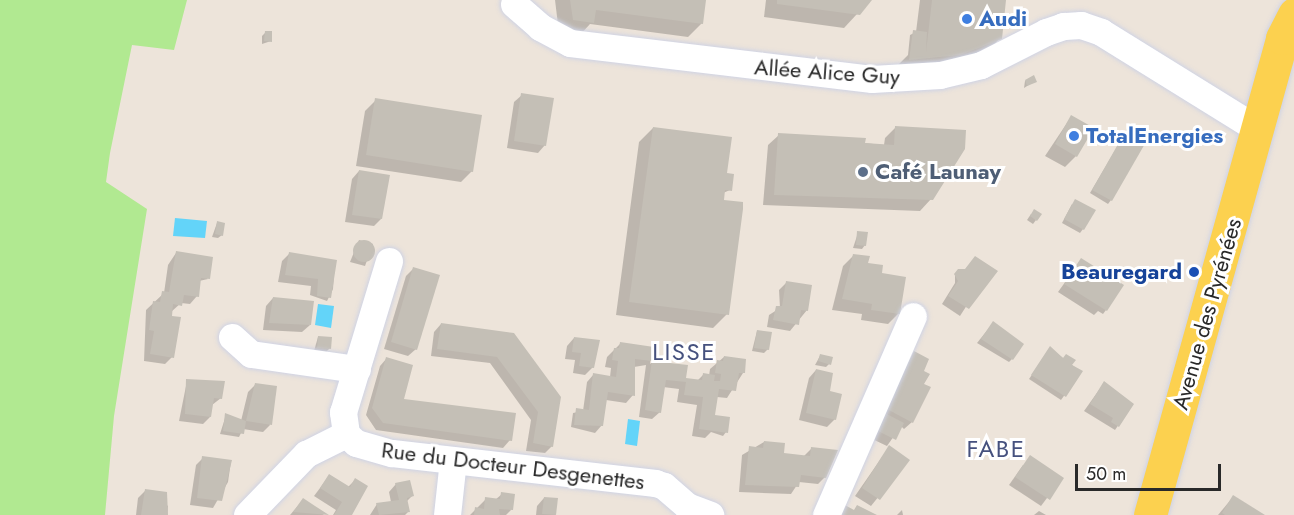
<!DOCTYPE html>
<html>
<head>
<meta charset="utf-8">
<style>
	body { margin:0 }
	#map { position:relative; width:1294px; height:515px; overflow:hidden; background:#ede4da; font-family:Jost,sans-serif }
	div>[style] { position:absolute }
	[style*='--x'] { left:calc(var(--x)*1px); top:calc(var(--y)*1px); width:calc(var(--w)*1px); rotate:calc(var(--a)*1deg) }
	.green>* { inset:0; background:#b1e991 }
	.water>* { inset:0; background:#63d4f9 }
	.shadow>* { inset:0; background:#0003 }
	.building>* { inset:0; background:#c4bfb6 }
	.round { border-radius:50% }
	.roads { filter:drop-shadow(0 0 2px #cfd3e4) drop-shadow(0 0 2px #cfd3e4) }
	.minor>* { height:27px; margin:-13.5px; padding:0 13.5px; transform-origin:13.5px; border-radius:13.5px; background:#fff }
	.major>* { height:33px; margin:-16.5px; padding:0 16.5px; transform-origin:16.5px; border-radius:16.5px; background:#fcd14f }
	.dots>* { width:16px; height:16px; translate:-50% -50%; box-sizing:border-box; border:3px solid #fff; border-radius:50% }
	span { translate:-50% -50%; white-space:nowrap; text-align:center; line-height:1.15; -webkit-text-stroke:6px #fff; paint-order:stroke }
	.shop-label { font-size:22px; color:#366cbe; font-weight:700 }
	.left { translate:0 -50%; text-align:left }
	.street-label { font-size:22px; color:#292929 }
	.service-label { font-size:22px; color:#4e5e75; font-weight:700 }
	.transit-label { font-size:22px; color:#164399; font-weight:700 }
	.right { translate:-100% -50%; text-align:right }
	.neighbourhood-label { font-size:24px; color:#46517e; letter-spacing:1.5px }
	.scale { position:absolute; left:1075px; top:464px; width:146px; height:27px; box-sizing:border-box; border:3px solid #292929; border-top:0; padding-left:8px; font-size:18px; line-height:21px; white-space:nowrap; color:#292929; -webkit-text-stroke:4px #fff; paint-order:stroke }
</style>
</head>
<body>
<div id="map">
	<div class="green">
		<i style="clip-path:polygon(0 0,187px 0,174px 50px,132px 45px,110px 153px,106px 182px,147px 209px,114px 416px,105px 515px,0 515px)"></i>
	</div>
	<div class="water">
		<i style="clip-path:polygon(175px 218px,207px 221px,205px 238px,173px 236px)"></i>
		<i style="clip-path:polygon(318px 304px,334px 306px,331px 328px,315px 325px)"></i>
		<i style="clip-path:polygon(628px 419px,640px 421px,637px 446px,625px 444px)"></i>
	</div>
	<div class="shadow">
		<i style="clip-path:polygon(555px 0,705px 0,702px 23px,688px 37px,590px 24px,579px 36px,559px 33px)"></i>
		<i style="clip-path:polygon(766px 0,870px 0,844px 28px,764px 17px)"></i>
		<i style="clip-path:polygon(920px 0,1005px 0,1000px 38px,986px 53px,945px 68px,897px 66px,908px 55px,910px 35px,916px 32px)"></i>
		<i style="clip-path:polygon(265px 33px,271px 41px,262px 44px,262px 36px)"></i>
		<i style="clip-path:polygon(1025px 81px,1035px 81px,1024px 88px)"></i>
		<i style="clip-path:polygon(522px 95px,545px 145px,538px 153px,507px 148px,514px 102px)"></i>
		<i style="clip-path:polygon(376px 100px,472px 171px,461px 182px,356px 166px,365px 111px)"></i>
		<i style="clip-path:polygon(1071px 117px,1076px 156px,1065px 167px,1045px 156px)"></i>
		<i style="clip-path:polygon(1130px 125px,1111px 200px,1108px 204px,1090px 193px)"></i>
		<i style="clip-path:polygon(896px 127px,931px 199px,920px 211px,763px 205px,768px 145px,779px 135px,884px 145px,885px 138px)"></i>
		<i style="clip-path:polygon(653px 128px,725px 174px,730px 190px,723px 193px,727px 314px,713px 328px,616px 315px,639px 142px)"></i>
		<i style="clip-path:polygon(359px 171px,381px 219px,374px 226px,345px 222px,352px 179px)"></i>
		<i style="clip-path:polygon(1072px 204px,1083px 229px,1080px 233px,1062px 223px)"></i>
		<i style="clip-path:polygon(1031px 214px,1036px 220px,1033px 224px,1027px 220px)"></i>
		<i style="clip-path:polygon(217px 223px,222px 235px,218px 238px,212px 237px)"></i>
		<i style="clip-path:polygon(858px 233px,865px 245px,862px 249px,853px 248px)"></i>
		<i style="clip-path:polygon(359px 240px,373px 244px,365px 266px,350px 262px)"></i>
		<i style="clip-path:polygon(176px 253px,208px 279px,199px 281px,197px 296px,190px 304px,181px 303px,171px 312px,172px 357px,165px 364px,144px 361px,146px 310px,164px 293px,168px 265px)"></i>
		<i style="clip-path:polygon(289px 254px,335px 261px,333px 289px,327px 301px,310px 295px,311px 286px,278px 282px,282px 261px)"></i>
		<i style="clip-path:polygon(854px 255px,881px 272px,899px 313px,888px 324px,861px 320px,862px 314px,832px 310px,843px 266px)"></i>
		<i style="clip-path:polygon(975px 258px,978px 288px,960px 316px,942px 304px,955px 283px,955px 274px,964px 271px)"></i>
		<i style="clip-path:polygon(1076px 267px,1106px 310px,1103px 314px,1098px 311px,1094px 315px,1058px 292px)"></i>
		<i style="clip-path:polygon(413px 269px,416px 349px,408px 356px,384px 349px,406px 276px)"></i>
		<i style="clip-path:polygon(786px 283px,807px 310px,790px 331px,767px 327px,769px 315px,780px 308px,779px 290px)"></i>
		<i style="clip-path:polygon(273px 298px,310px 325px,302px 332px,263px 330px,266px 306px)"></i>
		<i style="clip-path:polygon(993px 323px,1012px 359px,1009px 362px,977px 343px)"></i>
		<i style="clip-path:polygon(441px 324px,513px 334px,552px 446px,545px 453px,526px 451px,531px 420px,490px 363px,431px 356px,434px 332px)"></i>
		<i style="clip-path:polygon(757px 331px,768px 349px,764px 353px,752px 351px)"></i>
		<i style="clip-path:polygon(318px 337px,330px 348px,326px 352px,314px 351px)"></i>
		<i style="clip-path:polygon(574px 338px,593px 367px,585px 375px,573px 373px,575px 360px,565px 359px,567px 346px)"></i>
		<i style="clip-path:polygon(620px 344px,652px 348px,650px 364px,659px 356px,685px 379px,697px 381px,703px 375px,709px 376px,710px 369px,724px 357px,743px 373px,727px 398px,717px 397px,714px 416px,726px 432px,723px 436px,711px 432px,705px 438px,692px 436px,697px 405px,677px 402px,679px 389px,663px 387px,660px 412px,652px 419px,639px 417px,646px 365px,634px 367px,633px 395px,626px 403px,606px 400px,602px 425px,595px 433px,571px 427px,573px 413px,583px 411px,587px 382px,594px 374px,610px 377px,611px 368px,605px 367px,607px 357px)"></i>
		<i style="clip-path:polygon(1050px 348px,1081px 372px,1061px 400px,1029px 379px)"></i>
		<i style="clip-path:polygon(915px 353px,922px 385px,912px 422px,904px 429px,901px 426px,887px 446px,908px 460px,871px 506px,855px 496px,889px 447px,866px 436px)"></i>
		<i style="clip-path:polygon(820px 356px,829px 364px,826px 367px,815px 365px)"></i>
		<i style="clip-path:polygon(387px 358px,400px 400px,510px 440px,503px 448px,376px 430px,366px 415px,380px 366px)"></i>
		<i style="clip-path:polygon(816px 370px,828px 392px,835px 419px,827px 427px,799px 420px,809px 378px)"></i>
		<i style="clip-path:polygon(187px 381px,221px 398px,212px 405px,210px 417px,203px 424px,179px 421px)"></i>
		<i style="clip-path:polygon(1104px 383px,1132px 405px,1115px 430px,1084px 411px)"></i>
		<i style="clip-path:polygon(255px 385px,270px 425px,263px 432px,243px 429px,239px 437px,220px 434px,226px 415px,241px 421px,248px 392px)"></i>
		<i style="clip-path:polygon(764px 442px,783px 454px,803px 457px,811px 449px,825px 477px,818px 484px,799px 482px,791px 494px,739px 492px,742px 455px)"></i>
		<i style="clip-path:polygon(203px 458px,231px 461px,228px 482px,213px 508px,190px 505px,196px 465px)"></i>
		<i style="clip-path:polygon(1023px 465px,1062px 478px,1041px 506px,1009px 485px)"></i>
		<i style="clip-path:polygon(329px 476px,348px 487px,355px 480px,350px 515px,333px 515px,336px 510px,314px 496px)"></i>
		<i style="clip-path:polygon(396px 484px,412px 496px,406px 502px,408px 512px,405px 515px,370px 515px,377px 504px,391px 502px,389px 492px)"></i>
		<i style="clip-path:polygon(145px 491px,168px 506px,167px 515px,136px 515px,138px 498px)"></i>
		<i style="clip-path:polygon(502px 494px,511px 510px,506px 515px,470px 515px,486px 499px,495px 500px)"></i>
		<i style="clip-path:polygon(1233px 497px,1263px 515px,1218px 515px)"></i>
		<i style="clip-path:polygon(544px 498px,557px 500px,555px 515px,536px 515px,537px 506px)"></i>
		<i style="clip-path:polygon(303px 500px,324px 515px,290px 515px)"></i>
		<i style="clip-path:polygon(902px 510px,903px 515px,897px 515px)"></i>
		<i style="clip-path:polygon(1039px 511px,1046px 515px,1034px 515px)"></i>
	</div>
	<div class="building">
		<i style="clip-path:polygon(570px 0,706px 0,703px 24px,596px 10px,594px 23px,573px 20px)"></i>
		<i style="clip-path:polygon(777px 0,872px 0,860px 15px,777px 4px)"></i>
		<i style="clip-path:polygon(932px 0,1006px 0,1002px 39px,960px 55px,909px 60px,913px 30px,927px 32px,926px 52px)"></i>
		<i style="clip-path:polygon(265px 31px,272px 31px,272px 42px,264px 41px)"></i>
		<i style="clip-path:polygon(1034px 75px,1037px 82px,1027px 86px,1025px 80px)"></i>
		<i style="clip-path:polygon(521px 93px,554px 98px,546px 146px,514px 141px)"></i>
		<i style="clip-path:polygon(375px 98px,482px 115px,473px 172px,366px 155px)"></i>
		<i style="clip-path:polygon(1071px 115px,1094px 128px,1077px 157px,1055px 144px)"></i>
		<i style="clip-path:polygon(1130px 123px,1150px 135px,1112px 201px,1092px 190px)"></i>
		<i style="clip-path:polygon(895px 126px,966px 130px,965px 149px,933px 200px,774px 195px,778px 133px,866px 138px,865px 143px,894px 145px)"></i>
		<i style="clip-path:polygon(653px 127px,732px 137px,727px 173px,734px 174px,732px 191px,725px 190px,724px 200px,743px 202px,743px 209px,729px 315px,629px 302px)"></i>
		<i style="clip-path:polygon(359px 170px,390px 175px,382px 219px,352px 215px)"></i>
		<i style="clip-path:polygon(1075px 199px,1096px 210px,1084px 230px,1064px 219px)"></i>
		<i style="clip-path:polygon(1034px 209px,1042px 214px,1037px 221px,1030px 216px)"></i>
		<i style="clip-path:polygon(217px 221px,225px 223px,223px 236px,215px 234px)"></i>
		<i style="clip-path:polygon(857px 231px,868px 232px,866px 246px,856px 245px)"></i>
		<i class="round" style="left:353px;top:240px;width:22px;height:22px"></i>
		<i style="clip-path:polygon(176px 251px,213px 257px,210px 279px,201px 278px,199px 297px,184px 295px,182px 306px,173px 304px,172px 316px,181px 317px,174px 358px,150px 354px,154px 331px,149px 330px,153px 301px,160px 302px,162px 291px,169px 292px)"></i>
		<i style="clip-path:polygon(289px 252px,337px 260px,331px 298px,317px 296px,318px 279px,285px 275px)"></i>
		<i style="clip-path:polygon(853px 254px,870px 256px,868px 263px,883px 265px,882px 273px,906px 277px,900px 314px,871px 310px,872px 304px,842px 299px)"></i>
		<i style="clip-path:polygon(975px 256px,998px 271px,969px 309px,948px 296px,958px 281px,954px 274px,958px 269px,965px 269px)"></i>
		<i style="clip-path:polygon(1081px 258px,1124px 285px,1107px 311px,1064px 284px)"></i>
		<i style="clip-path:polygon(413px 267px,440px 275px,417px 350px,391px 342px)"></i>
		<i style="clip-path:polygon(786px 281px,812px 285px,808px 311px,801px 310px,799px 325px,773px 320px,776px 306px,782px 306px)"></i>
		<i style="clip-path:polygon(273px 297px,314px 301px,311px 325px,269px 323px)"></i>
		<i style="clip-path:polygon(993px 321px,1024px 344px,1013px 360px,981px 339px)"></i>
		<i style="clip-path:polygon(441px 323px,514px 333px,561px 397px,553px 447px,533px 443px,538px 412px,497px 357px,437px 349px)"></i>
		<i style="clip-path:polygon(757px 330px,772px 332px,769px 350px,754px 348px)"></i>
		<i style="clip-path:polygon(318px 336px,332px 337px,331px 349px,317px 348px)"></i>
		<i style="clip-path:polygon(574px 337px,600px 340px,594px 368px,579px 366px,581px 353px,572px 352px)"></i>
		<i style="clip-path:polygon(620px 342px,654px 347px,652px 361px,635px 359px,635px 396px,608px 392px,603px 426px,574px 425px,576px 408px,589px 410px,593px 373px,616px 377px,618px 361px,612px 360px,614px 348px,619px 348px)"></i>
		<i style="clip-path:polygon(1050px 346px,1063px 358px,1066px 354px,1076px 360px,1072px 365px,1083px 371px,1066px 397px,1031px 375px)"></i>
		<i style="clip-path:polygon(914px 351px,929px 359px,924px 371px,930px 374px,924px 384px,931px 387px,913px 423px,885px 408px)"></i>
		<i style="clip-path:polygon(820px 354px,833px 357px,831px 365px,818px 361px)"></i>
		<i style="clip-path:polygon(659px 355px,671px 357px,670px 363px,688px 365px,686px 378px,702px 380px,703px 373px,715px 375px,714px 381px,720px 381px,721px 374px,715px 373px,717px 360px,723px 361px,724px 356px,746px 359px,745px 373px,739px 373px,736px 391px,719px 389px,715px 415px,730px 417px,728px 433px,699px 429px,703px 397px,684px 395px,686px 382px,666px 380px,661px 413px,645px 410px,652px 360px,658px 361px)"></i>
		<i style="clip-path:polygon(386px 357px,413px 365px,404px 399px,516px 413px,512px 441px,383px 423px,372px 408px)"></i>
		<i style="clip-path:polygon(816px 369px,833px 373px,830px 391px,842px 394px,836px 420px,806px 413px)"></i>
		<i style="clip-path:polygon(186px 379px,225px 381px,222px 399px,214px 398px,211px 417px,185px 414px)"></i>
		<i style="clip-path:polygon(1104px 381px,1134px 404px,1119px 427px,1111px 422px,1113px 418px,1090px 404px)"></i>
		<i style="clip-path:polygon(255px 383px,277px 386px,272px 425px,246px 421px)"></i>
		<i style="clip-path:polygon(881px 411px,904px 423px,896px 440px,872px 428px)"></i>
		<i style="clip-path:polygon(225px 413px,246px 421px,244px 434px,223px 431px)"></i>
		<i style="clip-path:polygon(764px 441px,785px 443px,784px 453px,810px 456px,811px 447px,838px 450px,826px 478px,801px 475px,799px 487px,745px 485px,749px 446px,763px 448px)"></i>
		<i style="clip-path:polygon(889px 445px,910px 460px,880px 500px,862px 488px)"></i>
		<i style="clip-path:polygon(1030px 455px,1064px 478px,1050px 500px,1015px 477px)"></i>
		<i style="clip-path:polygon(202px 456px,232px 460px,222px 501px,197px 498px)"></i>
		<i style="clip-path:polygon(329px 474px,350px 487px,355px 478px,368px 486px,352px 515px,334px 515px,342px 502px,320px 488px)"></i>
		<i style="clip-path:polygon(410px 480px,414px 496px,407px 498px,410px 512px,379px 515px,376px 503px,399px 500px,395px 483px)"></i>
		<i style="clip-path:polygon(145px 489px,167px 492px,168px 515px,141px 515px)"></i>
		<i style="clip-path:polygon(501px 492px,515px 494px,513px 510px,499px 509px,500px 515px,474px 515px,475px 507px,484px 509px,485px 497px,500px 499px)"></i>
		<i style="clip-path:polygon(1233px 495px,1265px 515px,1225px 515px,1222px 513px)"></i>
		<i style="clip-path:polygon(544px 497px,558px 498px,556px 515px,542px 514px)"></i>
		<i style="clip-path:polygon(303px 498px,315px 506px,329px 515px,293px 512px)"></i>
		<i style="clip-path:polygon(843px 504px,854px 510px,857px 505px,877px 515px,836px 515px)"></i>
	</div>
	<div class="roads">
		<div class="minor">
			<i style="--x:514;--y:4;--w:35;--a:41"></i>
			<i style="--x:540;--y:27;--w:34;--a:28"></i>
			<i style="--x:570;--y:43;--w:304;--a:6.8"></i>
			<i style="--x:872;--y:79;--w:68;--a:-3.4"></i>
			<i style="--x:940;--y:75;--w:42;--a:-13.7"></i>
			<i style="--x:981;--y:65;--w:73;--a:-26.9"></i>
			<i style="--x:1046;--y:32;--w:18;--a:-19"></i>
			<i style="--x:1063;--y:26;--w:18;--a:-3"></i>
			<i style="--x:1081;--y:25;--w:21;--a:19"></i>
			<i style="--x:1101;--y:32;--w:186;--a:31.8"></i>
			<i style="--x:389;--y:261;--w:158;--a:106.9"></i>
			<i style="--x:343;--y:412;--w:22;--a:82"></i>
			<i style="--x:346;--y:434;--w:13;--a:42"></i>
			<i style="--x:356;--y:443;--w:37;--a:16"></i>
			<i style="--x:392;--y:453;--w:265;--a:6.5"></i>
			<i style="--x:655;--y:483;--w:9;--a:18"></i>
			<i style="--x:664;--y:486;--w:30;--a:41"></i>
			<i style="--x:687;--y:506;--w:25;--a:21"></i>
			<i style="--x:232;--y:337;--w:25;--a:42"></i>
			<i style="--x:251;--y:354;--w:107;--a:8.1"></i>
			<i style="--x:247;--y:515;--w:85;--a:-46"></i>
			<i style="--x:306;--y:454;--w:45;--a:-26.6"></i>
			<i style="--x:447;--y:515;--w:55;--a:-83.8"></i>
			<i style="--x:826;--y:515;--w:217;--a:-66.4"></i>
		</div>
		<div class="major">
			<i style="--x:1150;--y:515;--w:495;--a:-74.5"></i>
			<i style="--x:1282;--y:38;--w:27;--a:-63"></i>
		</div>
	</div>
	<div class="dots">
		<i style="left:967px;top:19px;background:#3f7fe0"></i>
		<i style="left:1074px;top:136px;background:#3f7fe0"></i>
		<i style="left:863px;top:172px;background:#5c6f8a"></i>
		<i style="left:1194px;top:272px;background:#1a4fb4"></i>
	</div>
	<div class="shop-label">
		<span class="left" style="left:979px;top:19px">Audi</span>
		<span class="left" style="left:1086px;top:136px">TotalEnergies</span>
	</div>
	<div class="street-label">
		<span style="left:827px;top:72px;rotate:4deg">Allée Alice Guy</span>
		<span style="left:1207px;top:314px;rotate:-74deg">Avenue des Pyrénées</span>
		<span style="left:513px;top:466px;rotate:7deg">Rue du Docteur Desgenettes</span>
	</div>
	<div class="service-label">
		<span class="left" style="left:875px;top:172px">Café Launay</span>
	</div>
	<div class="transit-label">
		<span class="right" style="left:1182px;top:272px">Beauregard</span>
	</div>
	<div class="neighbourhood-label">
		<span style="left:684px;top:352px">LISSE</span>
		<span style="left:996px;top:449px">FABE</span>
	</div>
	<div class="scale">50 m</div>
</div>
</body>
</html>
